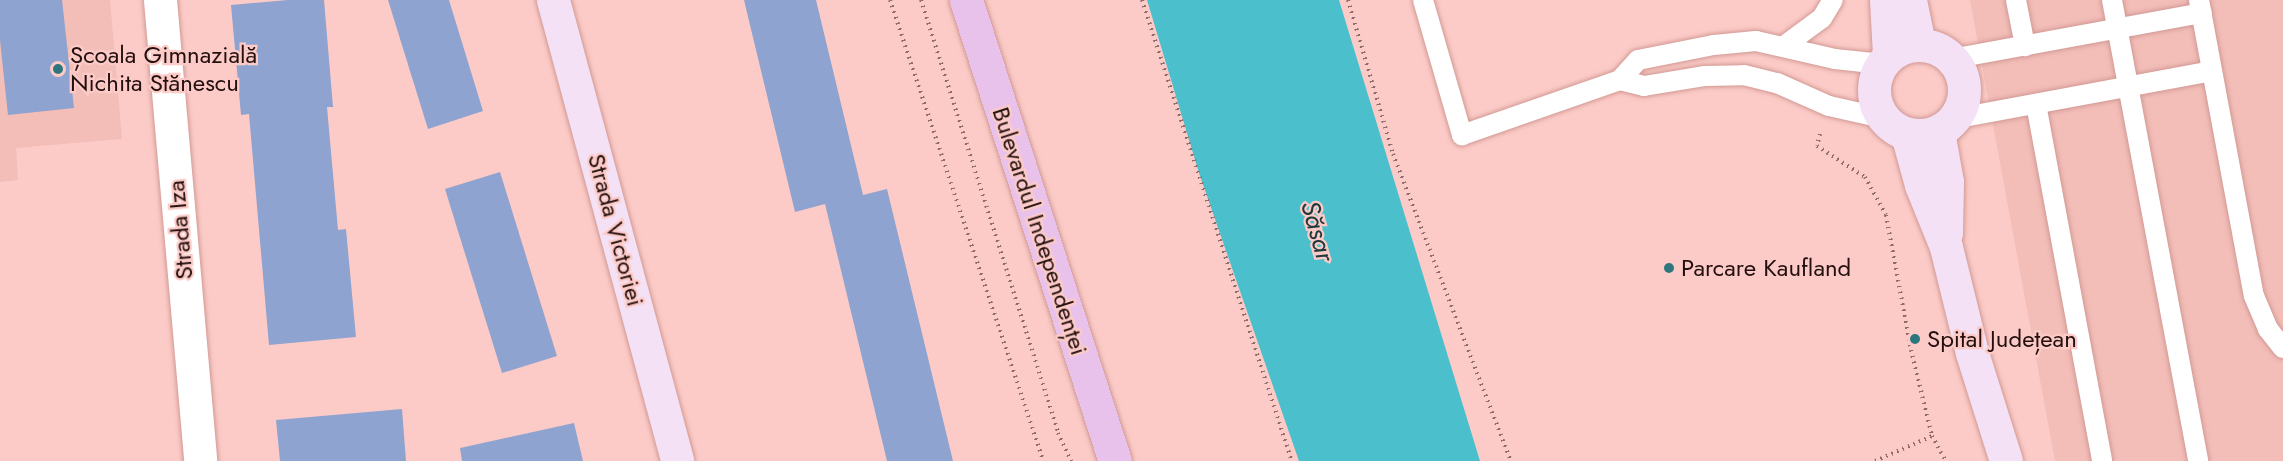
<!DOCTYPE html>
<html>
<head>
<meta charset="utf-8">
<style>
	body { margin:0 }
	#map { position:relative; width:2283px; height:461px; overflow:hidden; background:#fccbc7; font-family:Jost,sans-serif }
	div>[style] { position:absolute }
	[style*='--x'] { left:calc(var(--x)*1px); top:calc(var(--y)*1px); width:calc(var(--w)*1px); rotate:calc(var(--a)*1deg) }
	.built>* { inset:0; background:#f3bdb8 }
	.water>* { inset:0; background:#4bc0cc }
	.building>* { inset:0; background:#8ea3cf }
	.path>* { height:4px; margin-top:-2px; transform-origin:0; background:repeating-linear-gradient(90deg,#8f6c6a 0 1.5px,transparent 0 6px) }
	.roads { filter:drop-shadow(0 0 2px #d29994) drop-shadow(0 0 2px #d29994) }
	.lane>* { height:20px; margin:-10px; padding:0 10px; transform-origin:10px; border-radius:10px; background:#fff }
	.street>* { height:33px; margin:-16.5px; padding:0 16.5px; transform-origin:16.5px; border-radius:16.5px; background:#fff }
	.secondary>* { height:33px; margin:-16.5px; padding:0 16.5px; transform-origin:16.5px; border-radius:16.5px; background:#f4e1f5 }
	.secondary>.ring { margin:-16.5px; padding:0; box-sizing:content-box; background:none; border:33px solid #f4e1f5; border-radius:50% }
	.primary>* { height:33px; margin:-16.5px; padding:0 16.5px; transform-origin:16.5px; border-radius:16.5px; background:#e9c2eb }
	.dots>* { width:16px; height:16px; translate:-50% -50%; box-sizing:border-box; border:3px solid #fccbc7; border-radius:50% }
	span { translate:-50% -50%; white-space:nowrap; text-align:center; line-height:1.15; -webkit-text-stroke:4.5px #fccbc7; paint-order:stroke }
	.poi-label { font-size:24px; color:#230f0e }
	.left { translate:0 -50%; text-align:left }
	.street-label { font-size:24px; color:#230f0e }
	.water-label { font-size:26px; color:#20393c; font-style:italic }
</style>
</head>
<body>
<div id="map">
	<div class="built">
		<i style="clip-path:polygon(0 0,110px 0,122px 139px,16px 148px,18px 180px,0 182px)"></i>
		<i style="clip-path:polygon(1970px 0,2283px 0,2283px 461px,2055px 461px)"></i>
	</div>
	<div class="water">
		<i style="clip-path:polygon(1147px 0,1339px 0,1480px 461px,1299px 461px,1199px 173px)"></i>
	</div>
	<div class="building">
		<i style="clip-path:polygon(0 0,62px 0,74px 108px,8px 115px,0 40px)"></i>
		<i style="clip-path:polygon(288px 0,324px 0,333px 107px,327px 107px,338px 230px,346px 229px,356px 337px,269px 345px,249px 114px,241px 115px,231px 5px)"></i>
		<i style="clip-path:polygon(388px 0,449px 0,483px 111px,428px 129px)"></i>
		<i style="clip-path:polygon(744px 0,816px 0,863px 195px,887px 189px,953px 461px,887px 461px,825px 204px,795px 212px)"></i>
		<i style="clip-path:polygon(500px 172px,557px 356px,502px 373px,445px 189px)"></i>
		<i style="clip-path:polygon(402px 409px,406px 461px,280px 461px,276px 420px)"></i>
		<i style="clip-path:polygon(574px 423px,583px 461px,462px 461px,460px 448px)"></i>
	</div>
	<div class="path">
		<i style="--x:890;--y:0;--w:486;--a:71.6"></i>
		<i style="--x:921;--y:0;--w:454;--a:72.4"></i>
		<i style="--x:1058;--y:433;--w:31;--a:65"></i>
		<i style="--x:1142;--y:0;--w:485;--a:72"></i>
		<i style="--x:1348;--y:0;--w:160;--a:73.7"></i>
		<i style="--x:1393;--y:154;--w:329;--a:69"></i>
		<i style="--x:1820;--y:134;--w:12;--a:104"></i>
		<i style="--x:1817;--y:146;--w:57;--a:32.9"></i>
		<i style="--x:1865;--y:177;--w:43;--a:61.1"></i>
		<i style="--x:1886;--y:215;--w:137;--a:79.5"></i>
		<i style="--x:1911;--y:350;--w:89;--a:76.3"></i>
		<i style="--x:1875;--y:461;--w:62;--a:-23.7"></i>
		<i style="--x:1932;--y:436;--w:29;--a:61"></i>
	</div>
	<div class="roads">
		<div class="lane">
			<i style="--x:1423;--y:0;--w:141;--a:73.9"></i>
			<i style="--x:1462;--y:135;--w:167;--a:-19.2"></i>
			<i style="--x:1620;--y:80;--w:27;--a:-48"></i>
			<i style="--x:1638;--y:60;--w:77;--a:-11.2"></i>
			<i style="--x:1714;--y:45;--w:42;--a:-5.4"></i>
			<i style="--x:1756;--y:41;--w:81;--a:12.8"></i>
			<i style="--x:1835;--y:59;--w:47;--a:6.1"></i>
			<i style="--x:2016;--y:0;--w:47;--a:78.9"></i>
			<i style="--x:2112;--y:0;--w:469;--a:79.4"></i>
			<i style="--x:2199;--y:0;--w:301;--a:79.5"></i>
			<i style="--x:2254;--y:296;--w:36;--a:67"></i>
			<i style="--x:2268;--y:329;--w:24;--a:52"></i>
			<i style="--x:1784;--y:46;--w:47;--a:-36.4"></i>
			<i style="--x:1822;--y:18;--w:21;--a:-59"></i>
			<i style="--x:1951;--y:59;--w:255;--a:-10.4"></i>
			<i style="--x:1620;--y:80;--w:25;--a:14"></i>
			<i style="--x:1644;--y:86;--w:62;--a:-9.3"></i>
			<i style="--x:1705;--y:76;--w:39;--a:-1"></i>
			<i style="--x:1744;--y:75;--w:34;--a:14"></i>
			<i style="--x:1777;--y:83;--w:57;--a:23.9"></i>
			<i style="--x:1829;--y:106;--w:55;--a:12.5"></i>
			<i style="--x:2036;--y:104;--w:363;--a:79.5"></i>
			<i style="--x:1953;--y:119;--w:263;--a:-10.5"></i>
		</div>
		<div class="street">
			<i style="--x:160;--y:0;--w:463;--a:85"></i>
		</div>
		<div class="secondary">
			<i style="--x:553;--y:0;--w:477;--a:74.9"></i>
			<i style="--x:1886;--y:0;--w:56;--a:86.9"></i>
			<i style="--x:1910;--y:0;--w:45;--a:78.4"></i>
			<i class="ring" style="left:1874px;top:45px;width:57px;height:57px"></i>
			<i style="--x:1938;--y:131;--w:52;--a:80"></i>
			<i style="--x:1947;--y:182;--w:51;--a:91.1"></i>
			<i style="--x:1907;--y:134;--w:53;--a:74.6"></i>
			<i style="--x:1921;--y:185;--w:67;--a:68"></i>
			<i style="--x:1946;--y:247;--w:109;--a:76.2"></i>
			<i style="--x:1972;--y:353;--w:113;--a:72.5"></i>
		</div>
		<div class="primary">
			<i style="--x:966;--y:0;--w:484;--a:72.1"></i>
		</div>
	</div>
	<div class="dots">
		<i style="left:58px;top:69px;background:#2d767e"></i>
		<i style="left:1669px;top:268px;background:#2d767e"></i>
		<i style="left:1915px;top:339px;background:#2d767e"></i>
	</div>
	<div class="poi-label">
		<span class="left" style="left:70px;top:69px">Școala Gimnazială<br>Nichita Stănescu</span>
		<span class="left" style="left:1681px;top:268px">Parcare Kaufland</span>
		<span class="left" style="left:1927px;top:339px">Spital Județean</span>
	</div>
	<div class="street-label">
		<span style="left:180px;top:230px;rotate:-95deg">Strada Iza</span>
		<span style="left:616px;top:230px;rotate:75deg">Strada Victoriei</span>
		<span style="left:1040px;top:231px;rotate:72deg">Bulevardul Independenței</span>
	</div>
	<div class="water-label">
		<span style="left:1317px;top:231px;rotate:74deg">Săsar</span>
	</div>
</div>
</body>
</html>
